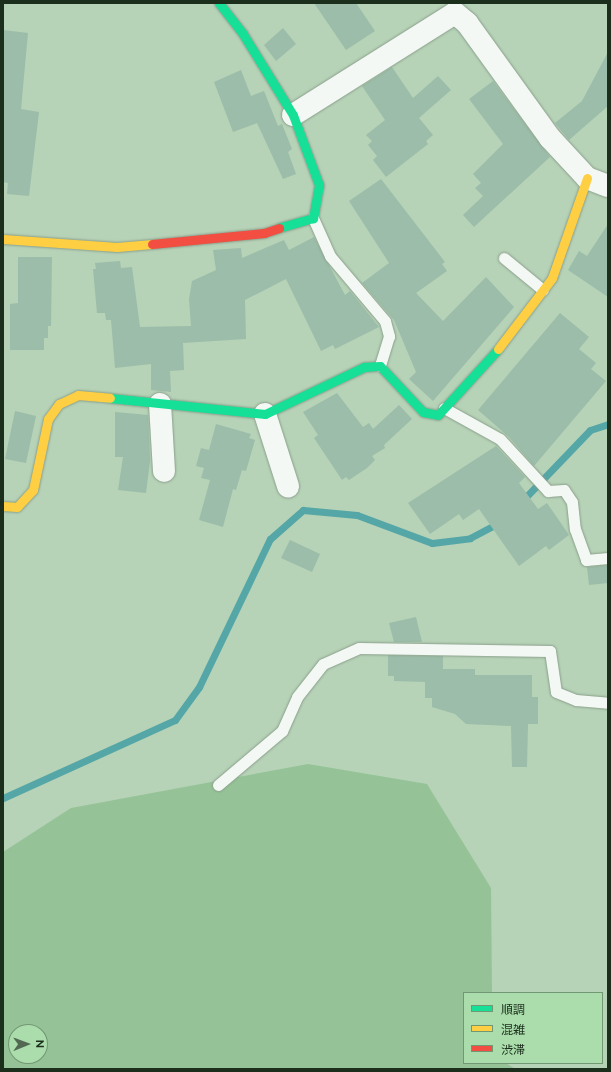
<!DOCTYPE html>
<html>
<head>
<meta charset="utf-8">
<style>
	body { margin:0 }
	#map { position:relative; width:611px; height:1072px; overflow:hidden; background:#b6d2b7; font-family:Raleway,"Noto Sans JP",sans-serif }
	div>[style] { position:absolute }
	[style*='--x'] { left:calc(var(--x)*1px); top:calc(var(--y)*1px); width:calc(var(--w)*1px); rotate:calc(var(--a)*1deg) }
	.green>* { inset:0; background:#95c397 }
	.stream>* { height:7px; margin:-3.5px; padding:0 3.5px; transform-origin:3.5px; border-radius:3.5px; background:#55a6a6 }
	.building>* { inset:0; background:#9cbda9 }
	.roads { filter:drop-shadow(0 0 1px #8aa08b) drop-shadow(0 0 1px #8aa08b) }
	.lane>* { height:11px; margin:-5.5px; padding:0 5.5px; transform-origin:5.5px; border-radius:5.5px; background:#f4f8f4 }
	.street>* { height:22px; margin:-11px; padding:0 11px; transform-origin:11px; border-radius:11px; background:#f4f8f4 }
	.fast>* { height:9px; margin:-4.5px; padding:0 4.5px; transform-origin:4.5px; border-radius:4.5px; background:#16e098 }
	.slow>* { height:9px; margin:-4.5px; padding:0 4.5px; transform-origin:4.5px; border-radius:4.5px; background:#ffcf43 }
	.jam>* { height:9px; margin:-4.5px; padding:0 4.5px; transform-origin:4.5px; border-radius:4.5px; background:#f24e42 }
	span { translate:-50% -50%; white-space:nowrap; text-align:center; line-height:1.15; -webkit-text-stroke:4px #abddac; paint-order:stroke }
	.frame { position:absolute; inset:0; border:4px solid #1c2f1d; pointer-events:none }
	.legend { position:absolute; left:463px; top:992px; width:140px; height:72px; box-sizing:border-box; background:#abddac; border:1px solid #729773; margin:0; padding:5px 7px; list-style:none; font-size:12px; color:#1c2f1d }
	.legend li { display:flex; align-items:center; gap:8px; height:20px }
	.legend b { width:20px; border:1px solid #729773 }
	.north { position:absolute; left:8px; top:1024px; width:40px; height:40px; box-sizing:border-box; background:#abddac; border:1px solid #729773; border-radius:50%; rotate:89deg; font-size:11px; font-weight:700; line-height:16px; text-align:center; color:#1c2f1d }
	.north::after { content:''; display:block; margin:auto; width:14px; height:18px; background:#526853; clip-path:polygon(50% 0,100% 100%,50% 72%,0 100%) }
</style>
</head>
<body>
<div id="map">
	<div class="green">
		<i style="clip-path:polygon(evenodd,308px 764px,427px 784px,491px 888px,492px 993px,464px 993px,464px 1063px,506px 1063px,515px 1069px,3px 1069px,3px 852px,71px 808px,308px 764px,16px 1032px,40px 1032px,40px 1056px,16px 1056px,16px 1032px)"></i>
	</div>
	<div class="stream">
		<i style="--x:522;--y:501;--w:98;--a:-46.2"></i>
		<i style="--x:590;--y:430;--w:19;--a:-18"></i>
		<i style="--x:3;--y:798;--w:189;--a:-24.4"></i>
		<i style="--x:175;--y:720;--w:41;--a:-54"></i>
		<i style="--x:199;--y:687;--w:164;--a:-64.4"></i>
		<i style="--x:270;--y:539;--w:44;--a:-41.3"></i>
		<i style="--x:303;--y:510;--w:54;--a:5.3"></i>
		<i style="--x:357;--y:515;--w:80;--a:20.5"></i>
		<i style="--x:432;--y:543;--w:38;--a:-7"></i>
		<i style="--x:470;--y:538;--w:34;--a:-28"></i>
	</div>
	<div class="building">
		<i style="clip-path:polygon(314px 3px,356px 3px,375px 31px,346px 50px)"></i>
		<i style="clip-path:polygon(283px 28px,296px 44px,276px 61px,264px 45px)"></i>
		<i style="clip-path:polygon(3px 30px,28px 33px,21px 109px,39px 112px,29px 196px,7px 194px,8px 183px,3px 182px)"></i>
		<i style="clip-path:polygon(608px 52px,608px 106px,569px 140px,555px 123px,582px 101px)"></i>
		<i style="clip-path:polygon(392px 67px,413px 98px,438px 76px,451px 90px,419px 118px,433px 135px,426px 141px,428px 144px,386px 177px,373px 160px,377px 156px,368px 145px,372px 141px,366px 135px,385px 120px,362px 86px)"></i>
		<i style="clip-path:polygon(241px 70px,251px 96px,264px 91px,278px 126px,282px 124px,292px 149px,288px 152px,296px 174px,283px 179px,257px 123px,233px 132px,214px 82px)"></i>
		<i style="clip-path:polygon(493px 81px,550px 157px,474px 227px,463px 215px,483px 196px,475px 188px,481px 183px,473px 174px,503px 144px,469px 99px)"></i>
		<i style="clip-path:polygon(381px 179px,445px 262px,442px 264px,447px 271px,416px 293px,443px 321px,486px 277px,514px 307px,433px 401px,409px 379px,416px 372px,394px 320px,362px 283px,389px 263px,349px 201px)"></i>
		<i style="clip-path:polygon(608px 224px,608px 297px,568px 270px,579px 251px,587px 256px)"></i>
		<i style="clip-path:polygon(314px 237px,345px 295px,350px 291px,379px 327px,335px 349px,333px 345px,321px 351px,286px 279px,245px 300px,246px 339px,183px 343px,184px 370px,170px 371px,171px 392px,151px 390px,151px 364px,115px 368px,111px 320px,106px 320px,105px 313px,97px 313px,93px 269px,96px 269px,95px 263px,120px 261px,121px 268px,132px 267px,140px 327px,191px 326px,189px 299px,192px 281px,216px 270px,213px 250px,241px 248px,242px 258px,284px 240px,289px 250px)"></i>
		<i style="clip-path:polygon(18px 257px,52px 257px,51px 326px,48px 326px,48px 338px,44px 338px,44px 350px,10px 350px,10px 304px,18px 303px)"></i>
		<i style="clip-path:polygon(560px 313px,589px 337px,579px 349px,596px 363px,591px 369px,606px 381px,534px 466px,509px 437px,478px 410px)"></i>
		<i style="clip-path:polygon(337px 393px,363px 427px,369px 423px,373px 429px,399px 405px,412px 419px,384px 445px,385px 448px,372px 456px,375px 460px,367px 468px,349px 480px,346px 477px,342px 480px,314px 438px,318px 435px,303px 412px)"></i>
		<i style="clip-path:polygon(15px 411px,36px 416px,26px 463px,5px 459px)"></i>
		<i style="clip-path:polygon(115px 412px,148px 415px,150px 461px,146px 493px,118px 490px,123px 457px,115px 457px)"></i>
		<i style="clip-path:polygon(216px 424px,251px 434px,249px 438px,255px 440px,246px 471px,242px 470px,236px 490px,233px 489px,223px 527px,199px 520px,210px 480px,201px 478px,204px 468px,196px 466px,201px 448px,209px 450px)"></i>
		<i style="clip-path:polygon(496px 446px,525px 477px,519px 483px,538px 509px,547px 503px,569px 535px,549px 550px,546px 546px,519px 566px,479px 509px,463px 520px,459px 514px,430px 534px,408px 503px)"></i>
		<i style="clip-path:polygon(290px 540px,320px 554px,312px 572px,281px 558px)"></i>
		<i style="clip-path:polygon(608px 565px,608px 583px,589px 585px,587px 567px)"></i>
		<i style="clip-path:polygon(416px 617px,422px 642px,394px 642px,389px 623px)"></i>
		<i style="clip-path:polygon(388px 655px,443px 656px,443px 669px,475px 669px,475px 675px,532px 675px,532px 697px,538px 697px,538px 724px,528px 724px,527px 767px,512px 767px,511px 726px,466px 724px,455px 714px,432px 707px,432px 698px,425px 698px,425px 682px,394px 681px,394px 676px,388px 676px)"></i>
	</div>
	<div class="roads">
		<div class="lane">
			<i style="--x:313;--y:218;--w:42;--a:65.9"></i>
			<i style="--x:330;--y:256;--w:85;--a:49.8"></i>
			<i style="--x:385;--y:321;--w:16;--a:75"></i>
			<i style="--x:389;--y:336;--w:31;--a:107"></i>
			<i style="--x:504;--y:258;--w:50;--a:39.4"></i>
			<i style="--x:444;--y:408;--w:64;--a:29"></i>
			<i style="--x:500;--y:439;--w:71;--a:47.3"></i>
			<i style="--x:548;--y:491;--w:16;--a:-4"></i>
			<i style="--x:564;--y:490;--w:14;--a:56"></i>
			<i style="--x:572;--y:502;--w:27;--a:84"></i>
			<i style="--x:575;--y:529;--w:33;--a:70"></i>
			<i style="--x:586;--y:560;--w:22;--a:-5"></i>
			<i style="--x:218;--y:785;--w:84;--a:-40.2"></i>
			<i style="--x:282;--y:731;--w:37;--a:-66"></i>
			<i style="--x:297;--y:697;--w:42;--a:-51.8"></i>
			<i style="--x:323;--y:664;--w:39;--a:-24"></i>
			<i style="--x:359;--y:648;--w:191;--a:0.9"></i>
			<i style="--x:550;--y:651;--w:41;--a:81.7"></i>
			<i style="--x:556;--y:692;--w:22;--a:22"></i>
			<i style="--x:576;--y:700;--w:32;--a:5"></i>
		</div>
		<div class="street">
			<i style="--x:293;--y:115;--w:191;--a:-32.2"></i>
			<i style="--x:455;--y:13;--w:16;--a:40"></i>
			<i style="--x:467;--y:23;--w:142;--a:54.2"></i>
			<i style="--x:550;--y:138;--w:54;--a:47.2"></i>
			<i style="--x:587;--y:178;--w:22;--a:21"></i>
			<i style="--x:160;--y:404;--w:67;--a:86.6"></i>
			<i style="--x:265;--y:414;--w:76;--a:72.3"></i>
		</div>
		<div class="fast">
			<i style="--x:219;--y:3;--w:39;--a:52"></i>
			<i style="--x:243;--y:34;--w:95;--a:58.3"></i>
			<i style="--x:293;--y:115;--w:75;--a:69.6"></i>
			<i style="--x:319;--y:185;--w:34;--a:100"></i>
			<i style="--x:313;--y:218;--w:35;--a:164"></i>
			<i style="--x:110;--y:398;--w:156;--a:5.9"></i>
			<i style="--x:265;--y:414;--w:110;--a:-25.4"></i>
			<i style="--x:364;--y:367;--w:16;--a:-4"></i>
			<i style="--x:380;--y:366;--w:63;--a:46.9"></i>
			<i style="--x:423;--y:412;--w:15;--a:11"></i>
			<i style="--x:438;--y:415;--w:89;--a:-47.7"></i>
		</div>
		<div class="slow">
			<i style="--x:3;--y:239;--w:114;--a:4"></i>
			<i style="--x:117;--y:247;--w:35;--a:-5"></i>
			<i style="--x:498;--y:349;--w:89;--a:-52.7"></i>
			<i style="--x:552;--y:278;--w:106;--a:-70.7"></i>
			<i style="--x:3;--y:506;--w:14;--a:4"></i>
			<i style="--x:17;--y:507;--w:23;--a:-47"></i>
			<i style="--x:33;--y:490;--w:73;--a:-78.1"></i>
			<i style="--x:48;--y:419;--w:19;--a:-54"></i>
			<i style="--x:59;--y:404;--w:21;--a:-25"></i>
			<i style="--x:78;--y:395;--w:32;--a:5"></i>
		</div>
		<div class="jam">
			<i style="--x:152;--y:244;--w:113;--a:-5.6"></i>
			<i style="--x:264;--y:233;--w:16;--a:-18"></i>
		</div>
	</div>
	<div class="frame"></div>
	<ul class="legend">
	<li><b style="height:5px;background:#16e098"></b>順調</li>
	<li><b style="height:5px;background:#ffcf43"></b>混雑</li>
	<li><b style="height:5px;background:#f24e42"></b>渋滞</li>
	</ul>
	<div class="north">N</div>
</div>
</body>
</html>
